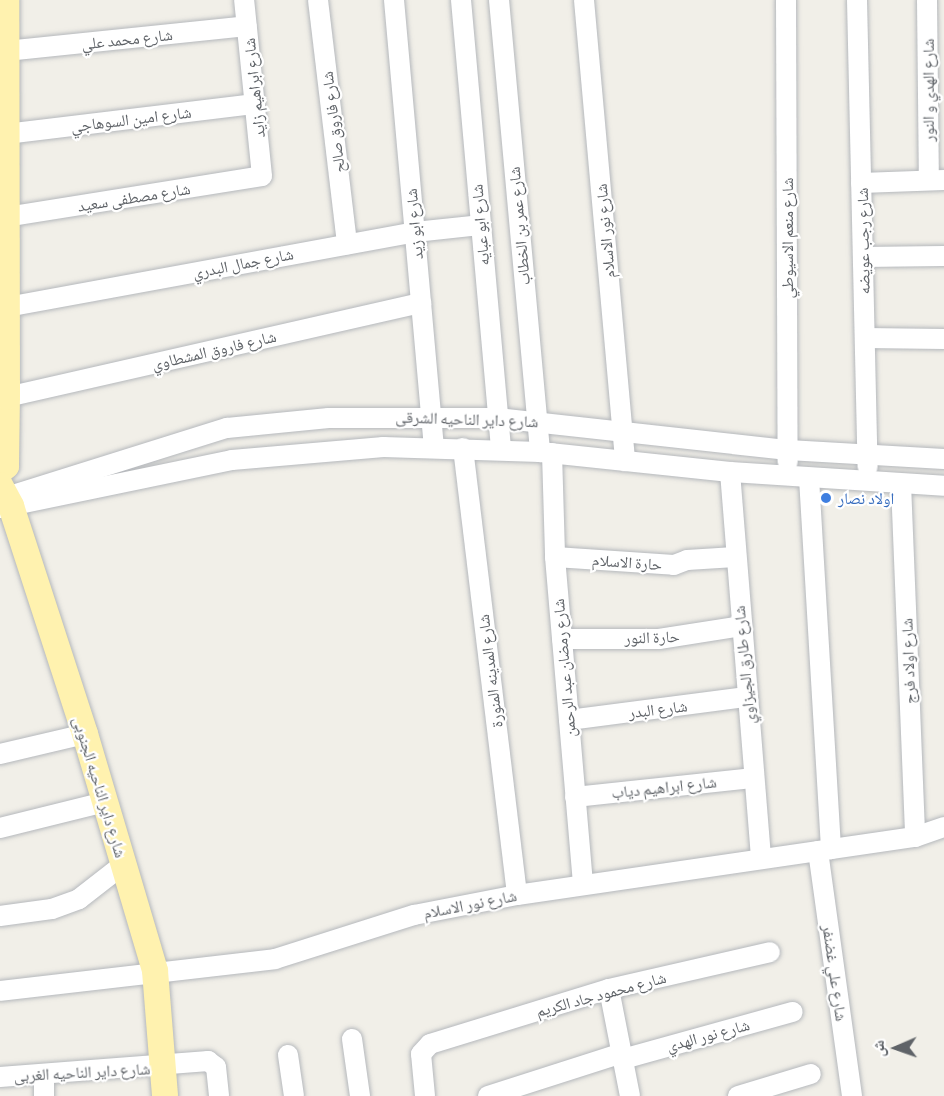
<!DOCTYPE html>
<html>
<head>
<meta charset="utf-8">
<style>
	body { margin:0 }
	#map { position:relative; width:944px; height:1096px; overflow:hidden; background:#f1efe8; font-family:Commissioner,"Noto Naskh Arabic",sans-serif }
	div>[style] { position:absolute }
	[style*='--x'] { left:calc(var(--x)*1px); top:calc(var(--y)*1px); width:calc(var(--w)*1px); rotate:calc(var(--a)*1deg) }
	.roads { filter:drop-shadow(0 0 2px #b5b8bc) drop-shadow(0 0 2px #b5b8bc) }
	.minor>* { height:20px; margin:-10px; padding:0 10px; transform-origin:10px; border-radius:10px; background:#fff }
	.major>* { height:26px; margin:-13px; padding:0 13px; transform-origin:13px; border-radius:13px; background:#fff2af }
	.dots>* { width:16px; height:16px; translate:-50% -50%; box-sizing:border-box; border:3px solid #fff; border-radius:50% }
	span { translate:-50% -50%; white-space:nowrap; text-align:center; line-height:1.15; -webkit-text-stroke:4.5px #fff; paint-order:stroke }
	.street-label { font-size:16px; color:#5f6368 }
	.shop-label { font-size:16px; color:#366cbe }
	.left { translate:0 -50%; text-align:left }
	.north { position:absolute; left:866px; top:1018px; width:60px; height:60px; -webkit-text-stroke:4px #fff; paint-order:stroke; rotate:268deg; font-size:16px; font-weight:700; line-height:24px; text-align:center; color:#5f6368 }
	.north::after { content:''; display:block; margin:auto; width:21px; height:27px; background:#5f6368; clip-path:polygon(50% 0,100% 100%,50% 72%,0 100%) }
</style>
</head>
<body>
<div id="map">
	<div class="roads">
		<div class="minor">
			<i style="--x:318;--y:0;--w:246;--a:83.2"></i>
			<i style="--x:394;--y:0;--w:449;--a:84.9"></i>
			<i style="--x:461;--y:0;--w:451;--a:84.9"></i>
			<i style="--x:499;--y:0;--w:454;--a:84.8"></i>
			<i style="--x:584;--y:0;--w:463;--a:84.9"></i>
			<i style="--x:786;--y:0;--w:462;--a:89.8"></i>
			<i style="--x:857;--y:0;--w:467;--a:88.7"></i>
			<i style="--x:927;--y:0;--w:180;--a:89.4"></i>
			<i style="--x:6;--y:51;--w:242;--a:-5.9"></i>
			<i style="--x:6;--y:134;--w:251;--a:-6.9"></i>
			<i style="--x:861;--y:183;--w:83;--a:-2.1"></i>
			<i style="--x:6;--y:217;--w:259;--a:-9.1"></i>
			<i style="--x:262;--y:176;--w:177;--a:-95.8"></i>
			<i style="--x:863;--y:257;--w:81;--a:-0.7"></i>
			<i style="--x:7;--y:307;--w:415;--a:-10.4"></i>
			<i style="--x:415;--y:232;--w:65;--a:-6.1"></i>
			<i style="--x:865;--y:338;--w:79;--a:0.7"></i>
			<i style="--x:7;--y:397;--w:425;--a:-12.8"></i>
			<i style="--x:463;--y:448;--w:450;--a:83.1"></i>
			<i style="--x:552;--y:453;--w:104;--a:88.3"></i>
			<i style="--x:555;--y:557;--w:327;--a:85.1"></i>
			<i style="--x:730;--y:472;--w:387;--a:85.4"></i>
			<i style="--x:809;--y:478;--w:372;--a:86.6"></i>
			<i style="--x:901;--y:484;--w:353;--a:87.7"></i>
			<i style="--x:0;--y:499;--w:238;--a:-17.4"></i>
			<i style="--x:227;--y:428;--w:102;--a:-5.6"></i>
			<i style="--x:329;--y:418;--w:168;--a:0"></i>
			<i style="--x:497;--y:418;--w:293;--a:6.3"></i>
			<i style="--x:788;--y:450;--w:156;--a:3.3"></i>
			<i style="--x:0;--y:508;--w:237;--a:-11.7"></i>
			<i style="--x:232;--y:460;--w:152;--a:-4.9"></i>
			<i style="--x:383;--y:447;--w:157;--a:1.8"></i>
			<i style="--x:540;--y:452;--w:191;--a:6"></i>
			<i style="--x:730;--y:472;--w:214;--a:3.7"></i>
			<i style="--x:555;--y:557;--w:119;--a:3.8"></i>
			<i style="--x:674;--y:565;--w:14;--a:-21"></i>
			<i style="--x:687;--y:560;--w:48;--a:-3.6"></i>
			<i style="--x:562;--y:639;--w:97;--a:0"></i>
			<i style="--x:659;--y:639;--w:83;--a:-9"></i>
			<i style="--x:569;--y:720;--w:179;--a:-7.4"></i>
			<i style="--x:0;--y:754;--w:87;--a:-13.2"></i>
			<i style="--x:575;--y:797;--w:180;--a:-6.1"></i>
			<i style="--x:0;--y:828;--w:108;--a:-13.9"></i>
			<i style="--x:818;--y:851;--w:247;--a:82.1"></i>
			<i style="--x:0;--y:916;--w:52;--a:-7.7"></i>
			<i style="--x:52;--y:909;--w:29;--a:-20"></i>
			<i style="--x:79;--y:899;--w:57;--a:-37.9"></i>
			<i style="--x:609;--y:989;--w:109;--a:78.9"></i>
			<i style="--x:0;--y:991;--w:277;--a:-6.6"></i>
			<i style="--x:275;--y:959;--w:146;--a:-17.6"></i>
			<i style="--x:414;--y:915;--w:105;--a:-11"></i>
			<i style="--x:517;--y:895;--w:402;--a:-8.3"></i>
			<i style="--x:915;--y:837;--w:31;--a:-19"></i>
			<i style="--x:352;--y:1039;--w:58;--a:82"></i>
			<i style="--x:288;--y:1055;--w:41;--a:81.7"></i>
			<i style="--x:623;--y:1059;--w:176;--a:-15.5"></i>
			<i style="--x:44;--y:1074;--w:22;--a:90"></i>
			<i style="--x:0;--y:1077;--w:209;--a:-4.4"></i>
			<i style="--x:208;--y:1061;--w:10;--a:37"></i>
			<i style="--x:216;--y:1067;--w:29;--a:84"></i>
			<i style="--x:425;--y:1096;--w:42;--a:-95.4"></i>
			<i style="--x:421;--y:1054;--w:13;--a:-48"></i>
			<i style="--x:430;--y:1044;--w:187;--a:-17.1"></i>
			<i style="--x:609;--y:989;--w:165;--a:-12.9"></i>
			<i style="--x:488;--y:1096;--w:141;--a:-17.8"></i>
			<i style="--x:738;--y:1096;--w:76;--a:-16.8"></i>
		</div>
		<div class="major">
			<i style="--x:0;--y:471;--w:8;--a:-40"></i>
			<i style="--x:6;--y:466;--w:69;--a:-89.2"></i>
			<i style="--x:7;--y:397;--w:397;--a:-90.1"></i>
			<i style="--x:0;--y:485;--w:24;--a:62"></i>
			<i style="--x:11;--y:506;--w:240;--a:72"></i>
			<i style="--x:85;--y:734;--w:247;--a:73.5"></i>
			<i style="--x:155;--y:971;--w:125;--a:85.4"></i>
		</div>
	</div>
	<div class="dots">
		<i style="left:826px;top:498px;background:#3f7fe0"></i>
	</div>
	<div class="street-label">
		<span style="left:127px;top:39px;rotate:-6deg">شارع محمد علي</span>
		<span style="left:254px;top:88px;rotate:-96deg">شارع ابراهيم زايد</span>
		<span style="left:928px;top:90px;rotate:-90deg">شارع الهدي و النور</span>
		<span style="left:131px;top:119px;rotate:-7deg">شارع امين السوهاجي</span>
		<span style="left:333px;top:122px;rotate:-97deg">شارع فاروق صالح</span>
		<span style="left:134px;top:197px;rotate:-9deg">شارع مصطفى سعيد</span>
		<span style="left:414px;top:224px;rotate:-95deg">شارع ابو زيد</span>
		<span style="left:480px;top:225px;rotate:-95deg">شارع ابو عبايه</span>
		<span style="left:519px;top:226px;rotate:-95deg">شارع عمر بن الخطاب</span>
		<span style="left:605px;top:231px;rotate:-95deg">شارع نور الاسلام</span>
		<span style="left:787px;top:238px;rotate:-90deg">شارع منعم الاسيوطي</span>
		<span style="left:863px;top:241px;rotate:-91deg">شارع رجب عويضه</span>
		<span style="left:243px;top:263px;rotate:-11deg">شارع جمال البدري</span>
		<span style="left:214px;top:350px;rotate:-13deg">شارع فاروق المشطاوي</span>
		<span style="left:467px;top:419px;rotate:2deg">شارع داير الناحيه الشرقى</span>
		<span style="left:627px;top:562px;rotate:4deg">حارة الاسلام</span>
		<span style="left:652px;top:637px;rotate:-2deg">حارة النور</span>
		<span style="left:908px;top:661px;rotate:-92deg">شارع اولاد فرج</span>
		<span style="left:744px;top:665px;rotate:-95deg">شارع طارق الجيزاوي</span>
		<span style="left:564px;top:668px;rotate:-95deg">شارع رمضان عبد الرحمن</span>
		<span style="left:490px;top:671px;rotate:-97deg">شارع المدينه المنورة</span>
		<span style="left:658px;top:709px;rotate:-7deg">شارع البدر</span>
		<span style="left:100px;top:787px;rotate:73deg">شارع داير الناحيه الجنوبى</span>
		<span style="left:664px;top:787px;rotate:-6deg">شارع ابراهيم دياب</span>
		<span style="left:470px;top:904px;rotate:-11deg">شارع نور الاسلام</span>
		<span style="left:835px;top:973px;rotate:82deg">شارع علي غضنفر</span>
		<span style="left:601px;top:994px;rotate:-15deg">شارع محمود جاد الكريم</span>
		<span style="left:708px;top:1035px;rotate:-15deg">شارع نور الهدي</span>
		<span style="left:82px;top:1072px;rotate:-3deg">شارع داير الناحيه الغربى</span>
	</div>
	<div class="shop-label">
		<span class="left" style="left:838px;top:498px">اولاد نصار</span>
	</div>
	<div class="north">ش</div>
</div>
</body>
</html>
